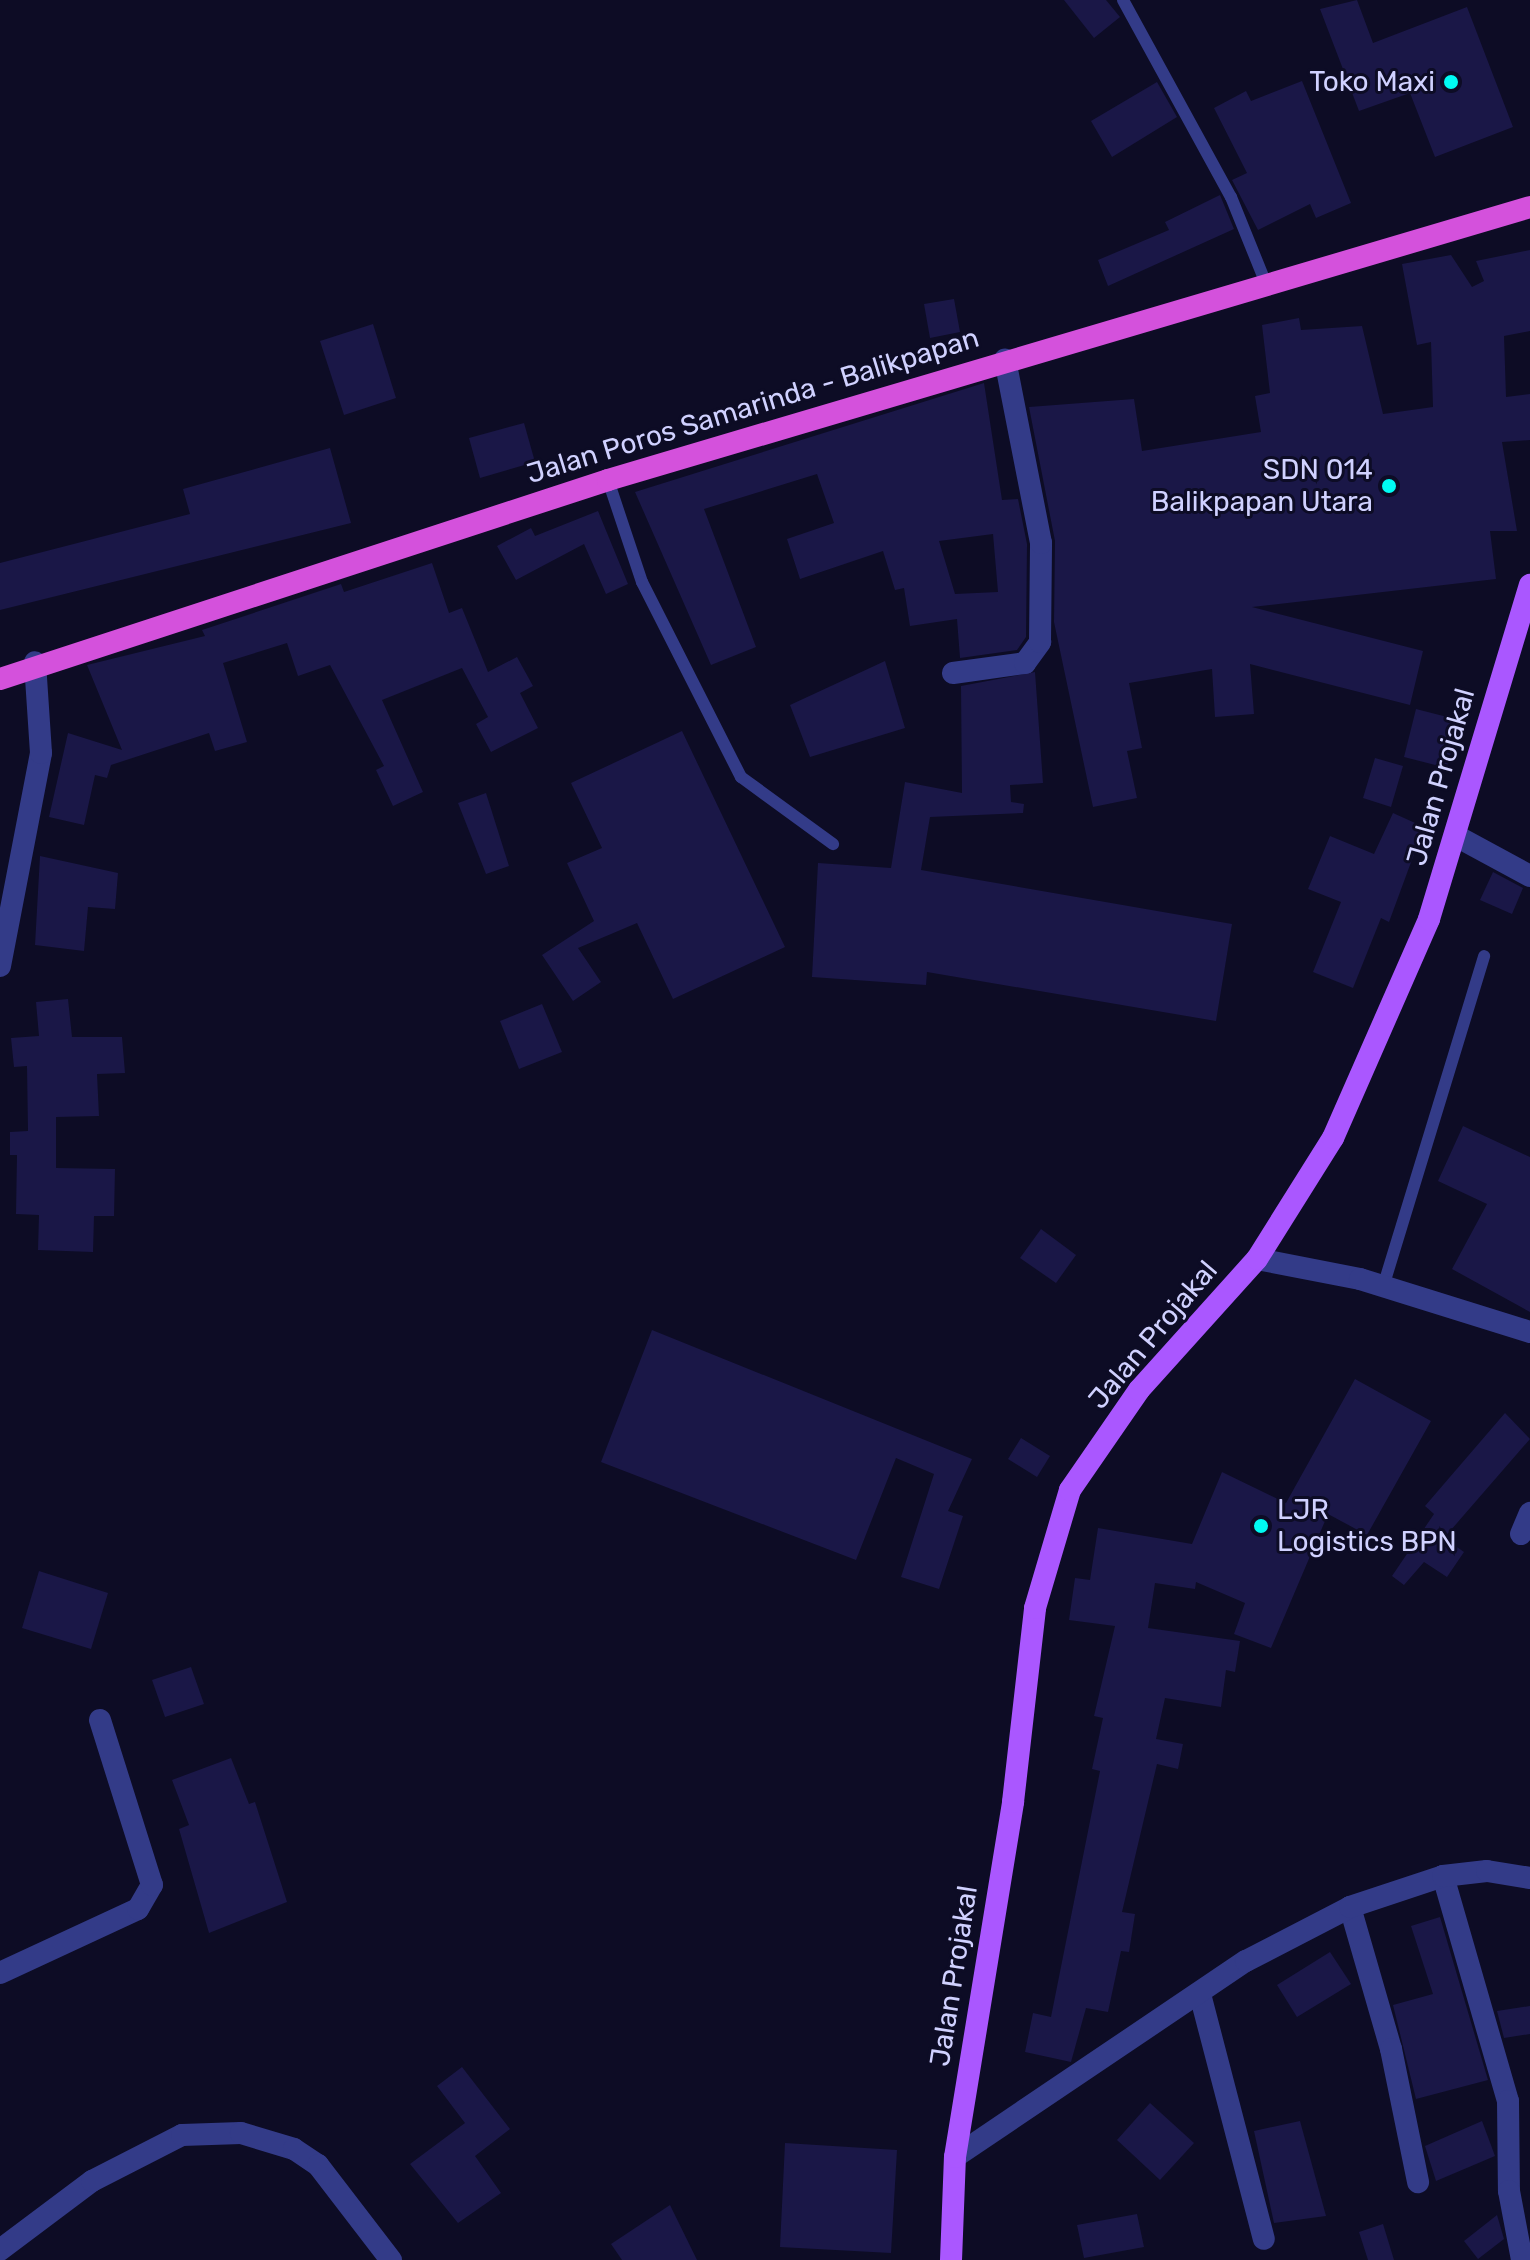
<!DOCTYPE html>
<html>
<head>
<meta charset="utf-8">
<style>
	body { margin:0 }
	#map { position:relative; width:1530px; height:2260px; overflow:hidden; background:#0d0c25; font-family:Rubik,sans-serif }
	div>[style] { position:absolute }
	[style*='--x'] { left:calc(var(--x)*1px); top:calc(var(--y)*1px); width:calc(var(--w)*1px); rotate:calc(var(--a)*1deg) }
	.building>* { inset:0; background:#1a1747 }
	.service>* { height:12px; margin:-6px; padding:0 6px; transform-origin:6px; border-radius:6px; background:#333b88 }
	.minor>* { height:22px; margin:-11px; padding:0 11px; transform-origin:11px; border-radius:11px; background:#333b88 }
	.primary>* { height:22px; margin:-11px; padding:0 11px; transform-origin:11px; border-radius:11px; background:#aa57ff }
	.trunk>* { height:22px; margin:-11px; padding:0 11px; transform-origin:11px; border-radius:11px; background:#d451dc }
	.dots>* { width:22px; height:22px; translate:-50% -50%; box-sizing:border-box; border:4px solid #0d0c25; border-radius:50% }
	span { translate:-50% -50%; white-space:nowrap; text-align:center; line-height:1.15; -webkit-text-stroke:6px #0d0c25; paint-order:stroke }
	.poi-label { font-size:28px; color:#d0d1ff }
	.right { translate:-100% -50%; text-align:right }
	.left { translate:0 -50%; text-align:left }
	.street-label { font-size:28px; color:#d0d1ff }
</style>
</head>
<body>
<div id="map">
	<div class="building">
		<i style="clip-path:polygon(1064px 0,1106px 0,1120px 17px,1094px 38px)"></i>
		<i style="clip-path:polygon(1357px 0,1373px 43px,1467px 7px,1513px 127px,1435px 157px,1410px 93px,1359px 111px,1320px 9px)"></i>
		<i style="clip-path:polygon(1302px 81px,1351px 203px,1316px 218px,1310px 204px,1258px 230px,1232px 180px,1247px 173px,1214px 108px,1246px 91px,1251px 101px)"></i>
		<i style="clip-path:polygon(1157px 82px,1177px 117px,1112px 157px,1091px 121px)"></i>
		<i style="clip-path:polygon(1220px 195px,1234px 229px,1108px 286px,1098px 260px,1169px 230px,1165px 222px)"></i>
		<i style="clip-path:polygon(1530px 250px,1530px 331px,1504px 336px,1506px 397px,1530px 394px,1530px 440px,1502px 442px,1517px 531px,1490px 531px,1496px 579px,1252px 607px,1423px 651px,1410px 705px,1250px 664px,1254px 714px,1215px 717px,1212px 669px,1129px 683px,1142px 748px,1127px 751px,1137px 798px,1093px 807px,1054px 622px,1055px 541px,1029px 407px,1134px 399px,1142px 451px,1261px 432px,1255px 396px,1270px 393px,1262px 325px,1299px 318px,1301px 330px,1362px 326px,1383px 414px,1433px 407px,1431px 342px,1417px 345px,1402px 264px,1451px 255px,1472px 287px,1484px 281px,1476px 261px)"></i>
		<i style="clip-path:polygon(954px 299px,960px 332px,930px 338px,924px 304px)"></i>
		<i style="clip-path:polygon(373px 324px,396px 398px,344px 415px,320px 341px)"></i>
		<i style="clip-path:polygon(evenodd,984px 383px,1002px 500px,1018px 499px,1027px 544px,1026px 637px,1017px 650px,960px 658px,957px 619px,910px 626px,904px 588px,895px 590px,883px 551px,800px 579px,787px 539px,834px 523px,817px 474px,704px 509px,756px 647px,711px 665px,635px 492px,984px 383px,993px 534px,998px 592px,955px 594px,939px 541px,993px 534px)"></i>
		<i style="clip-path:polygon(524px 423px,535px 462px,480px 478px,469px 438px)"></i>
		<i style="clip-path:polygon(330px 448px,351px 523px,0 610px,0 563px,190px 514px,183px 489px)"></i>
		<i style="clip-path:polygon(598px 511px,628px 584px,606px 594px,584px 544px,516px 580px,497px 546px,531px 528px,535px 536px)"></i>
		<i style="clip-path:polygon(432px 563px,449px 613px,462px 608px,488px 672px,517px 657px,533px 686px,520px 693px,538px 728px,491px 752px,476px 724px,488px 717px,462px 668px,382px 700px,423px 792px,393px 806px,376px 770px,384px 766px,330px 665px,298px 676px,287px 643px,223px 663px,247px 742px,215px 751px,209px 733px,111px 765px,107px 778px,95px 775px,84px 825px,49px 817px,68px 733px,122px 750px,87px 665px,205px 636px,202px 630px,341px 584px,344px 592px)"></i>
		<i style="clip-path:polygon(885px 661px,905px 728px,810px 757px,790px 705px)"></i>
		<i style="clip-path:polygon(1035px 672px,1043px 783px,1010px 785px,1011px 802px,1024px 804px,1023px 813px,930px 817px,921px 870px,1232px 924px,1216px 1021px,927px 972px,926px 985px,812px 977px,818px 863px,891px 868px,905px 782px,962px 793px,961px 686px)"></i>
		<i style="clip-path:polygon(1416px 709px,1459px 720px,1447px 768px,1404px 757px)"></i>
		<i style="clip-path:polygon(682px 731px,785px 947px,673px 999px,637px 923px,578px 948px,601px 982px,573px 1001px,542px 955px,594px 921px,567px 863px,602px 848px,571px 783px)"></i>
		<i style="clip-path:polygon(1375px 758px,1403px 766px,1391px 807px,1363px 798px)"></i>
		<i style="clip-path:polygon(486px 793px,509px 866px,486px 874px,458px 803px)"></i>
		<i style="clip-path:polygon(1393px 813px,1424px 827px,1389px 922px,1381px 918px,1353px 988px,1313px 972px,1341px 902px,1308px 889px,1330px 836px,1374px 854px)"></i>
		<i style="clip-path:polygon(40px 856px,118px 873px,115px 909px,88px 907px,84px 951px,35px 945px)"></i>
		<i style="clip-path:polygon(1493px 872px,1523px 888px,1512px 914px,1480px 900px)"></i>
		<i style="clip-path:polygon(68px 999px,72px 1037px,122px 1037px,125px 1073px,97px 1074px,99px 1116px,56px 1117px,56px 1168px,115px 1169px,114px 1216px,94px 1216px,93px 1252px,38px 1250px,39px 1215px,16px 1214px,17px 1155px,10px 1155px,10px 1132px,28px 1131px,27px 1066px,14px 1067px,11px 1038px,39px 1036px,36px 1002px)"></i>
		<i style="clip-path:polygon(542px 1004px,562px 1052px,519px 1069px,500px 1021px)"></i>
		<i style="clip-path:polygon(1463px 1126px,1530px 1157px,1530px 1312px,1452px 1269px,1487px 1204px,1438px 1181px)"></i>
		<i style="clip-path:polygon(1041px 1229px,1076px 1255px,1056px 1283px,1020px 1258px)"></i>
		<i style="clip-path:polygon(652px 1330px,972px 1459px,948px 1511px,963px 1516px,939px 1589px,901px 1577px,934px 1474px,896px 1458px,856px 1560px,601px 1462px)"></i>
		<i style="clip-path:polygon(1355px 1379px,1431px 1421px,1367px 1535px,1328px 1514px,1271px 1648px,1234px 1634px,1245px 1603px,1196px 1582px,1195px 1589px,1155px 1583px,1148px 1628px,1240px 1641px,1235px 1672px,1226px 1670px,1221px 1707px,1165px 1698px,1156px 1739px,1183px 1744px,1178px 1769px,1157px 1764px,1122px 1912px,1135px 1914px,1129px 1952px,1121px 1951px,1108px 2012px,1086px 2008px,1071px 2062px,1025px 2052px,1033px 2013px,1051px 2017px,1100px 1771px,1092px 1769px,1103px 1718px,1094px 1716px,1115px 1626px,1069px 1620px,1075px 1578px,1090px 1580px,1098px 1528px,1192px 1544px,1222px 1472px,1286px 1503px)"></i>
		<i style="clip-path:polygon(1505px 1413px,1530px 1439px,1444px 1538px,1464px 1552px,1447px 1577px,1424px 1562px,1404px 1585px,1392px 1576px,1434px 1514px,1425px 1506px)"></i>
		<i style="clip-path:polygon(1021px 1438px,1050px 1456px,1037px 1477px,1008px 1459px)"></i>
		<i style="clip-path:polygon(39px 1571px,108px 1593px,91px 1649px,22px 1628px)"></i>
		<i style="clip-path:polygon(191px 1667px,204px 1704px,165px 1717px,152px 1680px)"></i>
		<i style="clip-path:polygon(231px 1758px,249px 1804px,255px 1802px,287px 1902px,209px 1933px,179px 1829px,189px 1825px,172px 1780px)"></i>
		<i style="clip-path:polygon(1440px 1917px,1488px 2080px,1416px 2099px,1393px 2005px,1433px 1994px,1411px 1926px)"></i>
		<i style="clip-path:polygon(1330px 1952px,1351px 1984px,1297px 2017px,1277px 1985px)"></i>
		<i style="clip-path:polygon(1530px 2006px,1530px 2034px,1504px 2038px,1497px 2011px)"></i>
		<i style="clip-path:polygon(462px 2067px,510px 2129px,475px 2156px,501px 2193px,458px 2223px,410px 2164px,465px 2123px,437px 2086px)"></i>
		<i style="clip-path:polygon(1150px 2103px,1194px 2143px,1160px 2180px,1117px 2140px)"></i>
		<i style="clip-path:polygon(1300px 2121px,1326px 2216px,1274px 2223px,1254px 2131px)"></i>
		<i style="clip-path:polygon(1482px 2121px,1495px 2156px,1436px 2181px,1425px 2146px)"></i>
		<i style="clip-path:polygon(785px 2143px,897px 2150px,891px 2253px,780px 2247px)"></i>
		<i style="clip-path:polygon(670px 2205px,697px 2260px,622px 2260px,611px 2244px)"></i>
		<i style="clip-path:polygon(1137px 2214px,1144px 2247px,1084px 2258px,1077px 2225px)"></i>
		<i style="clip-path:polygon(1497px 2215px,1504px 2239px,1478px 2259px,1464px 2241px)"></i>
		<i style="clip-path:polygon(1383px 2224px,1394px 2260px,1368px 2260px,1359px 2232px)"></i>
	</div>
	<div class="service">
		<i style="--x:1123;--y:0;--w:225;--a:61.3"></i>
		<i style="--x:1231;--y:197;--w:96;--a:68"></i>
		<i style="--x:608;--y:480;--w:108;--a:71.6"></i>
		<i style="--x:642;--y:582;--w:219;--a:63.1"></i>
		<i style="--x:741;--y:777;--w:114;--a:36.1"></i>
		<i style="--x:1383;--y:1287;--w:346;--a:-73"></i>
	</div>
	<div class="minor">
		<i style="--x:953;--y:673;--w:73;--a:-7.9"></i>
		<i style="--x:1025;--y:663;--w:26;--a:-54"></i>
		<i style="--x:1040;--y:642;--w:99;--a:-89.4"></i>
		<i style="--x:1041;--y:543;--w:187;--a:-101.1"></i>
		<i style="--x:1458;--y:837;--w:82;--a:28.4"></i>
		<i style="--x:0;--y:966;--w:217;--a:-79.1"></i>
		<i style="--x:41;--y:753;--w:91;--a:-93.8"></i>
		<i style="--x:1257;--y:1259;--w:105;--a:11"></i>
		<i style="--x:1360;--y:1279;--w:178;--a:17.3"></i>
		<i style="--x:1521;--y:1534;--w:23;--a:-67"></i>
		<i style="--x:1443;--y:1876;--w:234;--a:73.9"></i>
		<i style="--x:1508;--y:2101;--w:90;--a:89.4"></i>
		<i style="--x:1509;--y:2191;--w:70;--a:79.3"></i>
		<i style="--x:1350;--y:1907;--w:148;--a:73.9"></i>
		<i style="--x:1391;--y:2049;--w:136;--a:78.5"></i>
		<i style="--x:0;--y:1973;--w:152;--a:-24.9"></i>
		<i style="--x:138;--y:1909;--w:28;--a:-60"></i>
		<i style="--x:152;--y:1885;--w:173;--a:-107.5"></i>
		<i style="--x:1200;--y:1994;--w:253;--a:75.4"></i>
		<i style="--x:955;--y:2157;--w:351;--a:-34"></i>
		<i style="--x:1246;--y:1961;--w:117;--a:-27.4"></i>
		<i style="--x:1350;--y:1907;--w:98;--a:-18.4"></i>
		<i style="--x:1443;--y:1876;--w:44;--a:-6.5"></i>
		<i style="--x:1487;--y:1871;--w:44;--a:9.2"></i>
		<i style="--x:0;--y:2250;--w:115;--a:-36.9"></i>
		<i style="--x:92;--y:2181;--w:101;--a:-27.1"></i>
		<i style="--x:182;--y:2135;--w:59;--a:-1.9"></i>
		<i style="--x:241;--y:2133;--w:55;--a:16.8"></i>
		<i style="--x:294;--y:2149;--w:29;--a:34"></i>
		<i style="--x:318;--y:2165;--w:120;--a:52.5"></i>
	</div>
	<div class="primary">
		<i style="--x:951;--y:2260;--w:103;--a:-87.8"></i>
		<i style="--x:955;--y:2157;--w:360;--a:-80.7"></i>
		<i style="--x:1013;--y:1802;--w:195;--a:-83.5"></i>
		<i style="--x:1035;--y:1608;--w:123;--a:-73.5"></i>
		<i style="--x:1070;--y:1490;--w:121;--a:-55.4"></i>
		<i style="--x:1139;--y:1390;--w:176;--a:-48"></i>
		<i style="--x:1257;--y:1259;--w:143;--a:-57.9"></i>
		<i style="--x:1333;--y:1138;--w:239;--a:-66.3"></i>
		<i style="--x:1429;--y:919;--w:349;--a:-73.2"></i>
	</div>
	<div class="trunk">
		<i style="--x:0;--y:679;--w:640;--a:-18.12"></i>
		<i style="--x:608;--y:480;--w:962;--a:-16.49"></i>
	</div>
	<div class="dots">
		<i style="left:1451px;top:82px;background:#00fbf3"></i>
		<i style="left:1389px;top:486px;background:#00fbf3"></i>
		<i style="left:1261px;top:1526px;background:#00fbf3"></i>
	</div>
	<div class="poi-label">
		<span class="right" style="left:1435px;top:82px">Toko Maxi</span>
		<span class="right" style="left:1373px;top:486px">SDN 014<br>Balikpapan Utara</span>
		<span class="left" style="left:1277px;top:1526px">LJR<br>Logistics BPN</span>
	</div>
	<div class="street-label">
		<span style="left:753px;top:406px;rotate:-17deg">Jalan Poros Samarinda - Balikpapan</span>
		<span style="left:1441px;top:777px;rotate:-74deg">Jalan Projakal</span>
		<span style="left:1153px;top:1335px;rotate:-50deg">Jalan Projakal</span>
		<span style="left:954px;top:1976px;rotate:-81deg">Jalan Projakal</span>
	</div>
</div>
</body>
</html>
